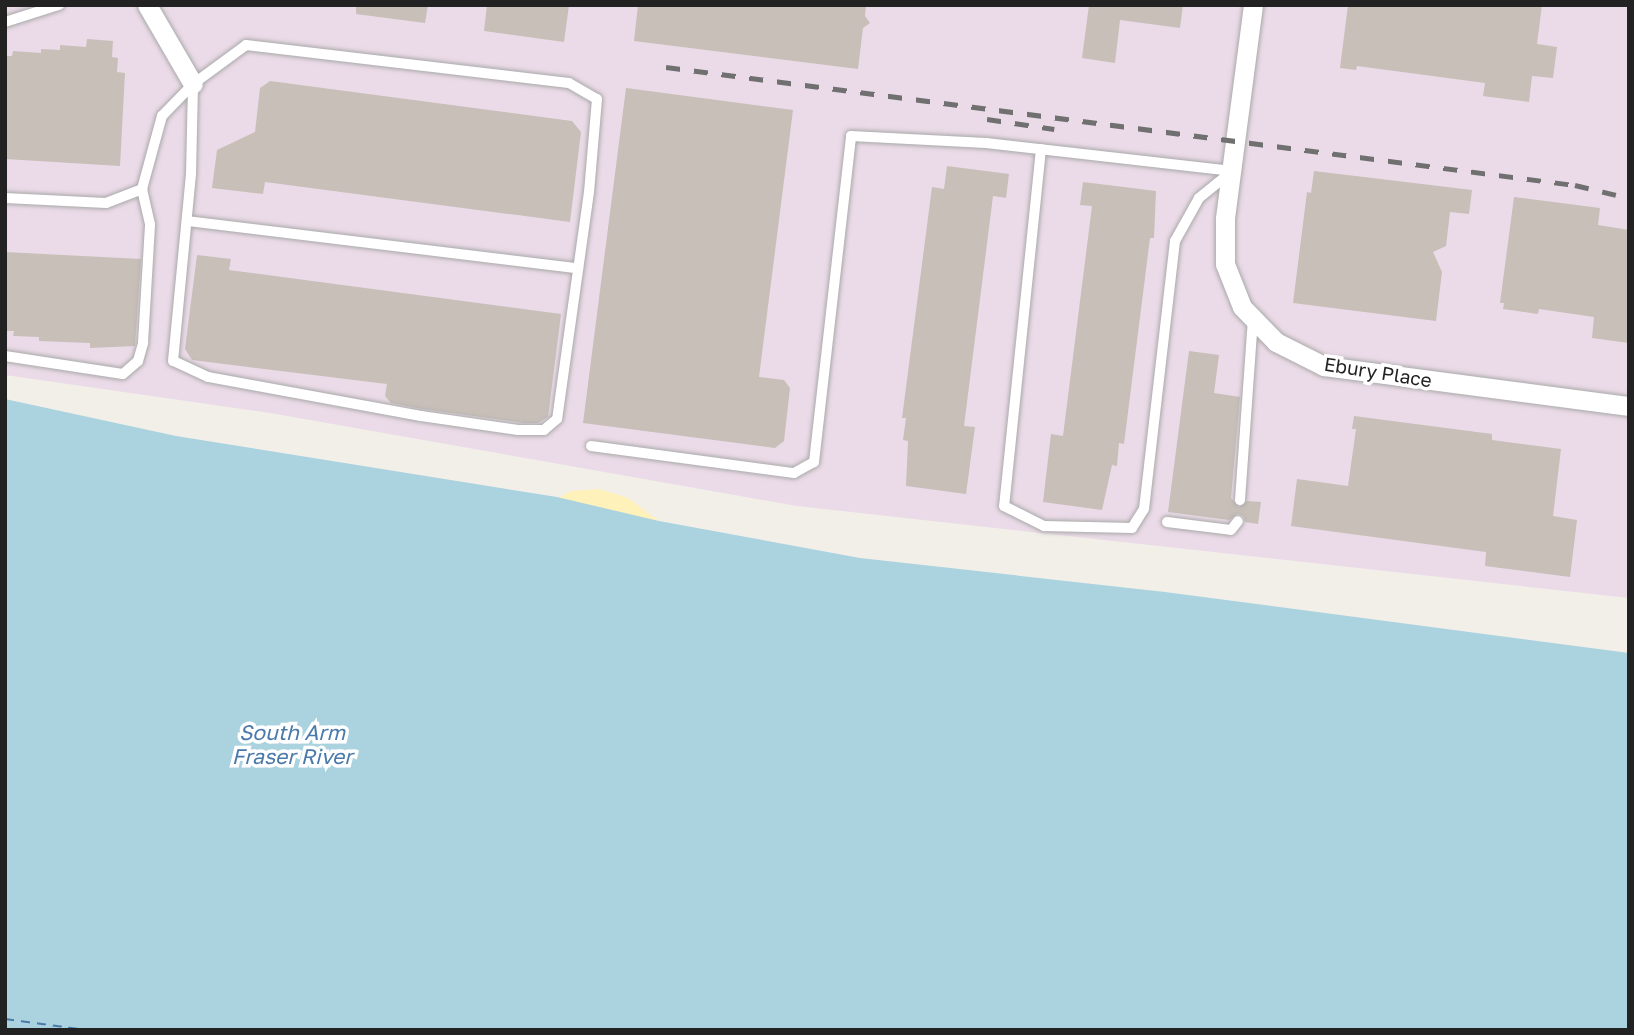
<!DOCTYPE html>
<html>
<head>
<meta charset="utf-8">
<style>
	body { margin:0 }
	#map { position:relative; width:1634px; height:1035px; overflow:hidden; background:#f2efe9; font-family:"Golos Text",sans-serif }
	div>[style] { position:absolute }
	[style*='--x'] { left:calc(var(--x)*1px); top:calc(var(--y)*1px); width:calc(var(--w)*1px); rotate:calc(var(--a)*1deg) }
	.industrial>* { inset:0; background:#ebdbe8 }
	.sand>* { inset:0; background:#fff1ba }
	.water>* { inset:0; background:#aad3df }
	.ferry>* { height:2px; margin-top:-1px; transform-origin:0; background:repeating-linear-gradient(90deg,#4a7aab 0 9px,transparent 0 16px) }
	.building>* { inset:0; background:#c7bfb8 }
	.roads { filter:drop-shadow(0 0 2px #a9a9a9) drop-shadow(0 0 2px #a9a9a9) }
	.lane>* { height:10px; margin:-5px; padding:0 5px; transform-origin:5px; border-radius:5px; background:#fff }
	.street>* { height:19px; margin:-9.5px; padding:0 9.5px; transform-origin:9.5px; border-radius:9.5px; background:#fff }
	.rail>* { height:5px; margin-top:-2.5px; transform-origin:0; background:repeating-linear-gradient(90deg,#707070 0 14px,transparent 0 28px) }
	span { translate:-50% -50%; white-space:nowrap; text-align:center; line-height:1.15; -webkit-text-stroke:7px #fff; paint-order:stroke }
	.street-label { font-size:19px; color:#222 }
	.water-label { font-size:21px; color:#4a7aab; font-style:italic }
	.frame { position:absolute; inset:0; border:7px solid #222; pointer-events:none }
</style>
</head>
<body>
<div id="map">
	<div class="industrial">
		<i style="clip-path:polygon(5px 5px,1629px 5px,1629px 598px,797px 506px,270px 413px,5px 375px)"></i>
	</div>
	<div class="sand">
		<i style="clip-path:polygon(599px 489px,628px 498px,659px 521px,548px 504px,571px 491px)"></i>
	</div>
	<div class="water">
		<i style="clip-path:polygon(5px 399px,176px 436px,557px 497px,659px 521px,860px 558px,1165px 592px,1629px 653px,1629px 1030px,5px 1030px)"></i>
	</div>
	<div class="ferry">
		<i style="--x:5;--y:1019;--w:82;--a:7.7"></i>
	</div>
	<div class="building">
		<i style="clip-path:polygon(356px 5px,428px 5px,425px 23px,356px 14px)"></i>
		<i style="clip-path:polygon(487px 5px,569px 5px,564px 42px,484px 31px)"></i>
		<i style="clip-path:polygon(638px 5px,866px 5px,865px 16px,870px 23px,863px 28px,858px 69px,634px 41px)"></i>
		<i style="clip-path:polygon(1089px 5px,1183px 5px,1180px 28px,1120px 20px,1115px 63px,1082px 58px)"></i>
		<i style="clip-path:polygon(1348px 5px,1542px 5px,1537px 44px,1557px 47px,1553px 78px,1532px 76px,1529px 102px,1483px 96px,1485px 83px,1357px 66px,1356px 70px,1340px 68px)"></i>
		<i style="clip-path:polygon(87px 39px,113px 41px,112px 57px,118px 58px,117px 72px,125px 73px,120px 166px,5px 159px,5px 56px,12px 56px,13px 51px,41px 53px,41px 49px,60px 50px,60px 45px,86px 47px)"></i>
		<i style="clip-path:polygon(270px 81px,572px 121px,581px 132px,570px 222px,265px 182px,263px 194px,212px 188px,217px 150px,255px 132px,260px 88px)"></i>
		<i style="clip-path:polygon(626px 88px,793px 110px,759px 377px,784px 380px,790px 388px,784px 441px,775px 448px,583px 423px)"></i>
		<i style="clip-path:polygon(947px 166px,1009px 174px,1006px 198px,993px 196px,964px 426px,975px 427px,966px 494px,906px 486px,908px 441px,903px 440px,906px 418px,902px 418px,932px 187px,944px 189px)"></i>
		<i style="clip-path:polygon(1314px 171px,1472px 190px,1469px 214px,1450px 212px,1446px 246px,1433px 252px,1442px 272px,1436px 321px,1293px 303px,1307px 192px,1311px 193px)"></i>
		<i style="clip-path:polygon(1083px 182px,1156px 191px,1154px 238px,1150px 238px,1124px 444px,1119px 443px,1117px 466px,1112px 465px,1102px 510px,1043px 502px,1051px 434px,1063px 436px,1092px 206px,1080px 205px)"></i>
		<i style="clip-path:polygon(1514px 197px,1600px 208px,1598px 225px,1629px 230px,1629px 343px,1592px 338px,1594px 317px,1539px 309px,1538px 314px,1503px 309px,1504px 303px,1500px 303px)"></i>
		<i style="clip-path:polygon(5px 252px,141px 259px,135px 346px,90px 348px,90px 343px,39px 341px,39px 337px,13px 336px,14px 331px,5px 331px)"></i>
		<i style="clip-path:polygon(197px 255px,231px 259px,229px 270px,561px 314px,548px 417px,538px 423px,524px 423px,422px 409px,391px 403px,385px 396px,387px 384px,192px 360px,185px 349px)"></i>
		<i style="clip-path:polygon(1189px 351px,1219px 355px,1214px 393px,1240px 397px,1231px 498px,1239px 507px,1247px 501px,1261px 502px,1258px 524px,1245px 522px,1243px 516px,1238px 514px,1229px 520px,1168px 512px)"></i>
		<i style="clip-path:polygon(1354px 416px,1492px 434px,1492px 440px,1561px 449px,1553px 516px,1577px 520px,1570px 577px,1485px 566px,1486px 552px,1291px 526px,1297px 479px,1348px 486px,1356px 429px,1352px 429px)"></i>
	</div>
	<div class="roads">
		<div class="lane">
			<i style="--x:5;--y:22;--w:57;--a:-17.5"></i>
			<i style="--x:1041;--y:149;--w:359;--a:95.9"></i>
			<i style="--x:1004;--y:506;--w:45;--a:26.6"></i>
			<i style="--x:1044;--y:526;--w:88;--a:1.3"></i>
			<i style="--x:1132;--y:528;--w:22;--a:-58"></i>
			<i style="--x:1144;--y:509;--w:270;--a:-83.4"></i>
			<i style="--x:1175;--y:241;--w:49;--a:-60.8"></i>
			<i style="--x:1199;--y:198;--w:38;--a:-39"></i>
			<i style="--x:5;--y:198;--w:101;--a:2.8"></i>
			<i style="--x:106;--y:203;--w:39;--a:-21"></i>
			<i style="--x:142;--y:189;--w:76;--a:-74.7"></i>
			<i style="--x:162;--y:116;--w:45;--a:-45.9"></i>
			<i style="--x:193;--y:84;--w:66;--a:-36.3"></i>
			<i style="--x:246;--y:45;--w:325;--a:6.7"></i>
			<i style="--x:569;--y:83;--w:32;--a:30"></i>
			<i style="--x:597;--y:99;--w:93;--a:94.9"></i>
			<i style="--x:589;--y:192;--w:229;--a:98"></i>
			<i style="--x:557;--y:419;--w:17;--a:140"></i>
			<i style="--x:544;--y:430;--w:26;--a:180"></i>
			<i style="--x:518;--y:430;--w:98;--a:-171.8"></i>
			<i style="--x:421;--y:416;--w:217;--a:-169.6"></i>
			<i style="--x:208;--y:377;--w:38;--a:-155"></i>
			<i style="--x:173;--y:361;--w:188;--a:-84.5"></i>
			<i style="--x:191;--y:174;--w:90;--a:-88.7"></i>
			<i style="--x:187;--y:221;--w:394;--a:6.9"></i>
			<i style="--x:5;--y:356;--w:119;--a:8.7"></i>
			<i style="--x:123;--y:374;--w:20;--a:-41"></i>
			<i style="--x:138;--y:361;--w:19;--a:-74"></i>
			<i style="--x:143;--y:343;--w:119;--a:-86.6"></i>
			<i style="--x:150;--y:224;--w:36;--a:-103"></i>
			<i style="--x:591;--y:446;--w:205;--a:7.6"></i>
			<i style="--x:794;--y:473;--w:23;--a:-29"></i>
			<i style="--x:814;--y:462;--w:328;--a:-83.5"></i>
			<i style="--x:851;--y:136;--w:135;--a:3"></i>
			<i style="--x:986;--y:143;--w:248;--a:6.5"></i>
			<i style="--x:1240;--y:500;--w:181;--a:-85.9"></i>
			<i style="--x:1167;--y:522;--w:64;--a:7.1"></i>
			<i style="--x:1231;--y:530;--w:11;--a:-52"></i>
		</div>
		<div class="street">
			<i style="--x:147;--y:5;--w:91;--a:59.8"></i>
			<i style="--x:1253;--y:5;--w:216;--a:97.5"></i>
			<i style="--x:1225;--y:219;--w:45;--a:90"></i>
			<i style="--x:1225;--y:264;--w:46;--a:68.4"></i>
			<i style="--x:1242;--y:307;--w:49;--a:45.8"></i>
			<i style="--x:1276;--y:342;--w:54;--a:26.6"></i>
			<i style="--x:1324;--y:366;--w:308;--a:7.5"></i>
		</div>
	</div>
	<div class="rail">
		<i style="--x:666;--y:67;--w:917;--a:7.4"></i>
		<i style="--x:1575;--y:185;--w:56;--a:13.5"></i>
		<i style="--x:987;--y:119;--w:68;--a:8.5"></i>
	</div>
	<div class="street-label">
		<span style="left:1378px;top:372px;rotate:9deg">Ebury Place</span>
	</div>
	<div class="water-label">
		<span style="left:292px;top:744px">South Arm<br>Fraser River</span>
	</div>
	<div class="frame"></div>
</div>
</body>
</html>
